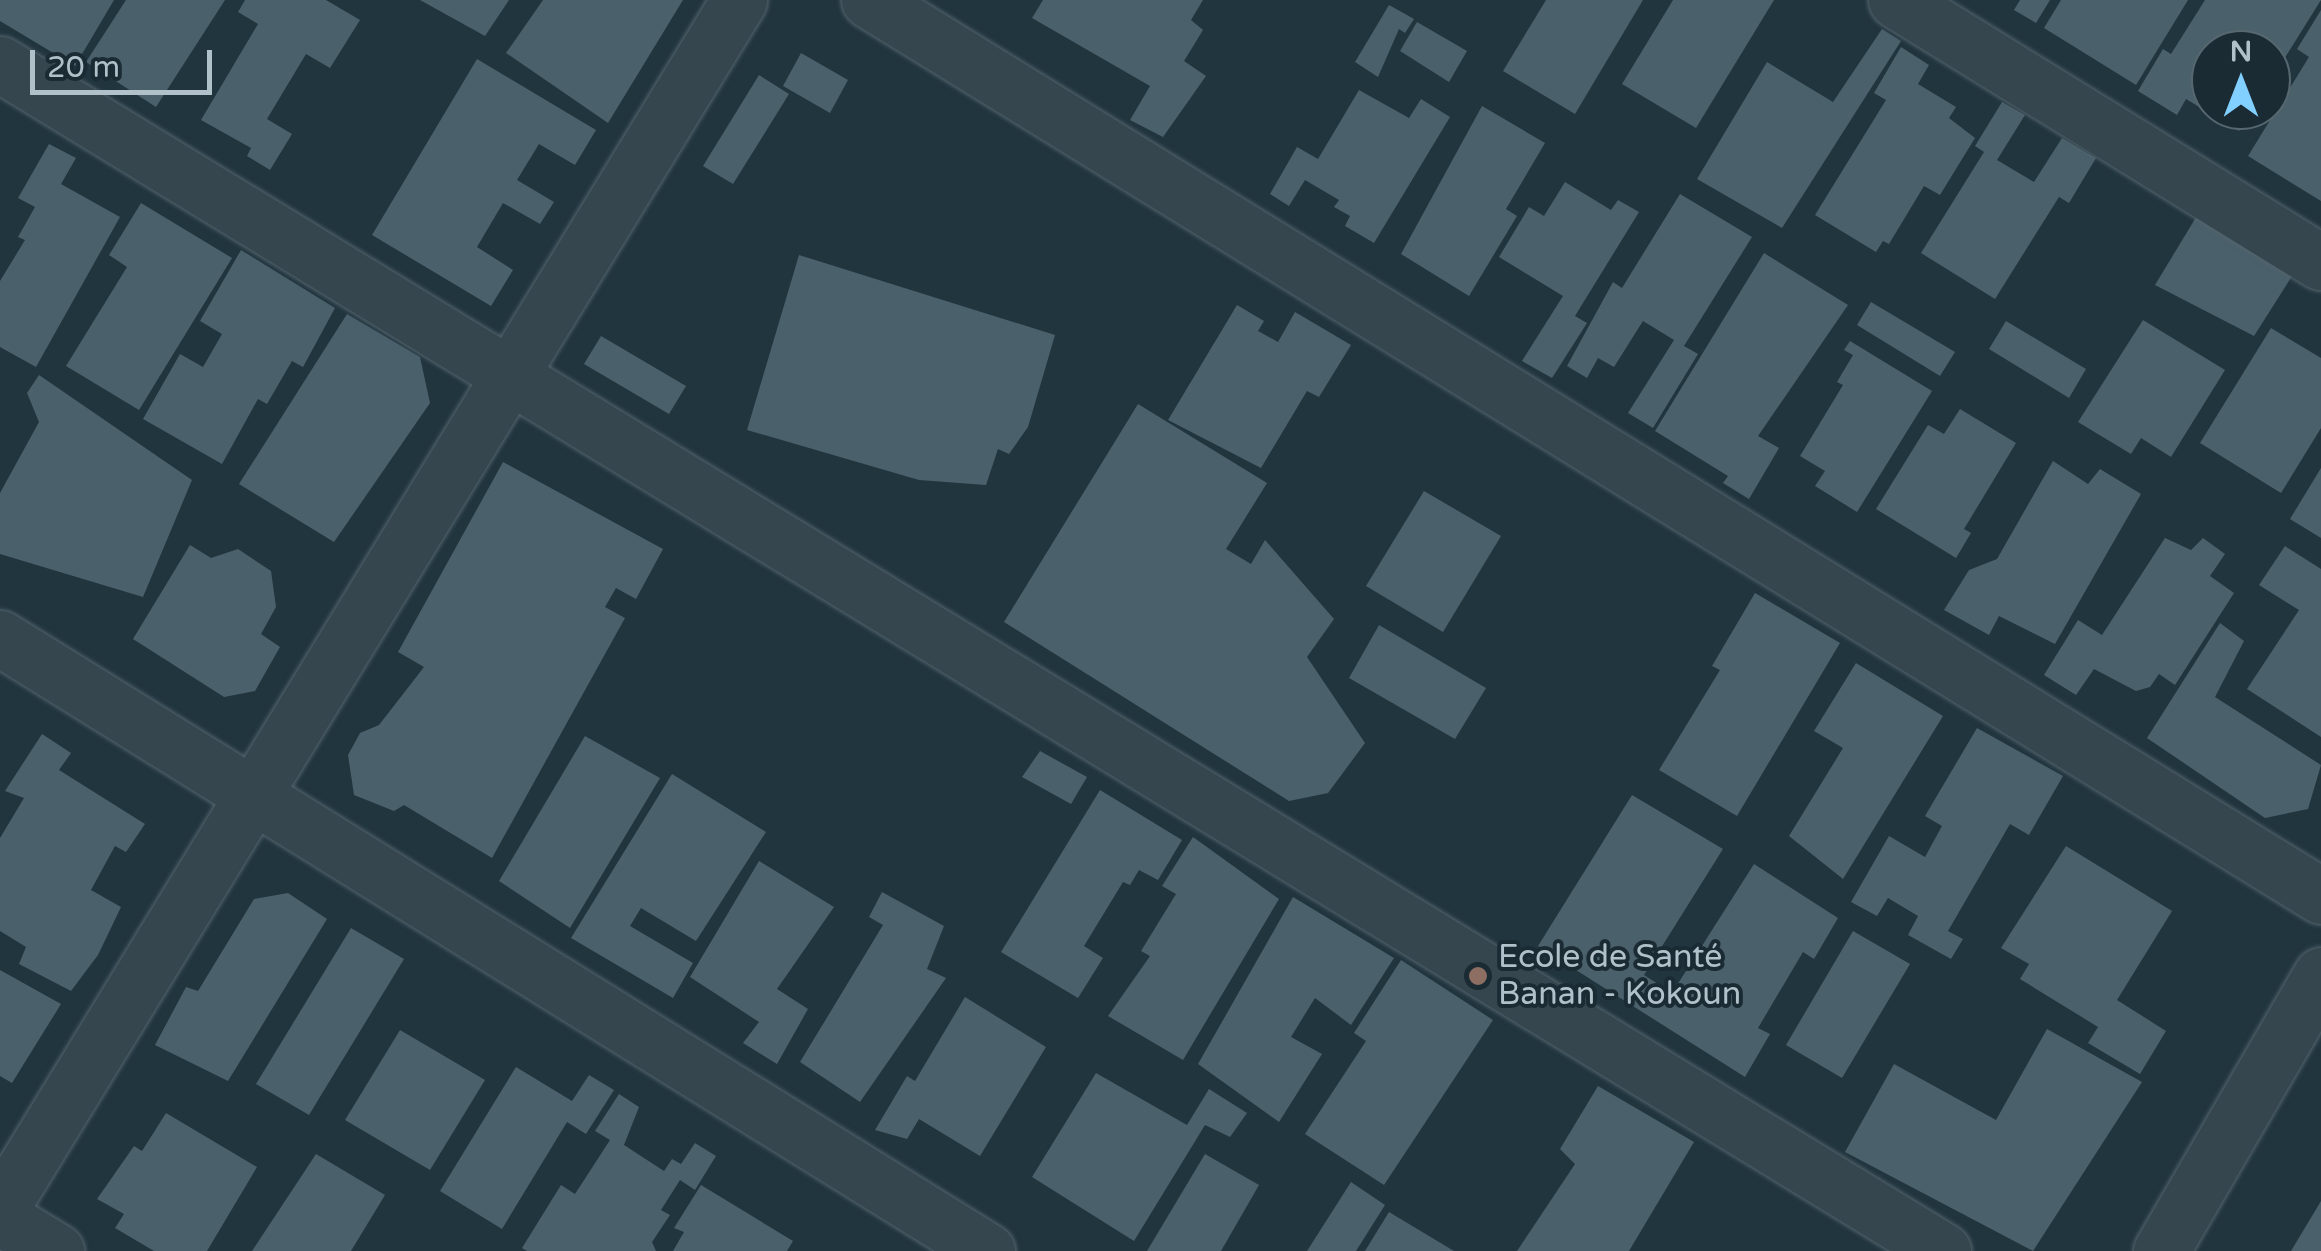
<!DOCTYPE html>
<html>
<head>
<meta charset="utf-8">
<style>
	body { margin:0 }
	#map { position:relative; width:2321px; height:1251px; overflow:hidden; background:#21353f; font-family:"Varela Round",sans-serif }
	div>[style] { position:absolute }
	[style*='--x'] { left:calc(var(--x)*1px); top:calc(var(--y)*1px); width:calc(var(--w)*1px); rotate:calc(var(--a)*1deg) }
	.building>* { inset:0; background:#4a606b }
	.roads { filter:drop-shadow(0 0 2px #54646d) drop-shadow(0 0 2px #54646d) }
	.minor>* { height:55px; margin:-27.5px; padding:0 27.5px; transform-origin:27.5px; border-radius:27.5px; background:#36464f }
	.dots>* { width:28px; height:28px; translate:-50% -50%; box-sizing:border-box; border:5px solid #1b2b34; border-radius:50% }
	span { translate:-50% -50%; white-space:nowrap; text-align:center; line-height:1.15; -webkit-text-stroke:8px #1b2b34; paint-order:stroke }
	.poi-label { font-size:32px; color:#b1c1ca }
	.left { translate:0 -50%; text-align:left }
	.north { position:absolute; left:2191px; top:30px; width:100px; height:100px; box-sizing:border-box; background:#1b2b34; border:2px solid #576770; border-radius:50%; rotate:0deg; font-size:28px; font-weight:700; line-height:40px; text-align:center; color:#b1c1ca }
	.north::after { content:''; display:block; margin:auto; width:35px; height:45px; background:#82d0ff; clip-path:polygon(50% 0,100% 100%,50% 72%,0 100%) }
	.scale { position:absolute; left:30px; top:50px; width:182px; height:45px; box-sizing:border-box; border:5px solid #b1c1ca; border-top:0; padding-left:12px; font-size:30px; line-height:35px; white-space:nowrap; color:#b1c1ca; -webkit-text-stroke:8px #1b2b34; paint-order:stroke }
</style>
</head>
<body>
<div id="map">
	<div class="building">
		<i style="clip-path:polygon(0 0,114px 0,75px 66px,0 21px)"></i>
		<i style="clip-path:polygon(126px 0,225px 0,156px 107px,86px 62px)"></i>
		<i style="clip-path:polygon(245px 0,326px 0,360px 20px,330px 68px,306px 54px,267px 119px,292px 134px,270px 170px,247px 156px,251px 148px,201px 120px,258px 24px,238px 12px)"></i>
		<i style="clip-path:polygon(420px 0,509px 0,485px 36px)"></i>
		<i style="clip-path:polygon(543px 0,683px 0,608px 123px,506px 53px)"></i>
		<i style="clip-path:polygon(1043px 0,1203px 0,1191px 20px,1203px 30px,1184px 61px,1206px 76px,1163px 137px,1130px 120px,1150px 86px,1032px 18px)"></i>
		<i style="clip-path:polygon(1546px 0,1643px 0,1575px 114px,1503px 71px)"></i>
		<i style="clip-path:polygon(1673px 0,1774px 0,1696px 128px,1622px 84px)"></i>
		<i style="clip-path:polygon(2020px 0,2050px 0,2036px 23px,2014px 10px)"></i>
		<i style="clip-path:polygon(2061px 0,2188px 0,2136px 85px,2044px 28px)"></i>
		<i style="clip-path:polygon(2205px 0,2321px 0,2271px 80px,2271px 50px,2211px 50px,2211px 110px,2252px 110px,2239px 131px,2186px 99px,2177px 115px,2138px 91px,2163px 49px,2171px 54px)"></i>
		<i style="clip-path:polygon(1389px 5px,1414px 19px,1405px 33px,1399px 29px,1378px 77px,1355px 62px)"></i>
		<i style="clip-path:polygon(2321px 10px,2321px 201px,2248px 156px,2309px 57px,2297px 49px)"></i>
		<i style="clip-path:polygon(1417px 22px,1467px 51px,1449px 82px,1400px 51px)"></i>
		<i style="clip-path:polygon(1882px 29px,1901px 41px,1782px 228px,1697px 179px,1767px 62px,1833px 102px)"></i>
		<i style="clip-path:polygon(1901px 47px,1929px 65px,1918px 84px,1956px 107px,1949px 118px,1975px 138px,1940px 195px,1924px 186px,1889px 244px,1883px 241px,1876px 252px,1815px 215px,1886px 100px,1874px 93px)"></i>
		<i style="clip-path:polygon(801px 53px,848px 80px,830px 113px,783px 86px)"></i>
		<i style="clip-path:polygon(477px 59px,596px 130px,575px 165px,539px 144px,517px 180px,554px 202px,540px 224px,503px 203px,477px 247px,513px 270px,491px 306px,372px 235px)"></i>
		<i style="clip-path:polygon(759px 75px,789px 94px,733px 184px,703px 166px)"></i>
		<i style="clip-path:polygon(1359px 90px,1409px 118px,1421px 99px,1450px 117px,1374px 243px,1345px 226px,1350px 216px,1334px 207px,1339px 200px,1305px 180px,1289px 206px,1270px 194px,1297px 147px,1318px 159px)"></i>
		<i style="clip-path:polygon(2002px 102px,2025px 115px,1997px 160px,2034px 182px,2062px 138px,2096px 158px,2069px 203px,2059px 197px,1995px 299px,1921px 253px,1984px 152px,1975px 146px)"></i>
		<i style="clip-path:polygon(1482px 106px,1545px 143px,1506px 209px,1517px 216px,1469px 296px,1401px 254px)"></i>
		<i style="clip-path:polygon(49px 144px,76px 158px,61px 184px,120px 217px,36px 367px,0 347px,0 281px,25px 240px,18px 237px,35px 207px,18px 198px)"></i>
		<i style="clip-path:polygon(1565px 182px,1611px 210px,1618px 200px,1639px 212px,1575px 316px,1587px 323px,1552px 378px,1522px 361px,1563px 296px,1499px 257px,1529px 207px,1544px 216px)"></i>
		<i style="clip-path:polygon(1680px 194px,1752px 237px,1684px 346px,1698px 354px,1653px 428px,1628px 413px,1674px 340px,1643px 321px,1614px 367px,1598px 358px,1587px 378px,1567px 366px,1613px 282px,1622px 288px)"></i>
		<i style="clip-path:polygon(141px 203px,232px 258px,139px 410px,66px 366px,127px 267px,109px 255px)"></i>
		<i style="clip-path:polygon(2198px 214px,2294px 273px,2254px 336px,2155px 285px)"></i>
		<i style="clip-path:polygon(241px 250px,335px 308px,303px 367px,292px 361px,267px 404px,258px 399px,222px 464px,143px 419px,180px 354px,203px 367px,222px 334px,200px 321px)"></i>
		<i style="clip-path:polygon(1764px 253px,1848px 305px,1758px 436px,1779px 448px,1749px 499px,1723px 483px,1728px 476px,1655px 431px)"></i>
		<i style="clip-path:polygon(799px 255px,1055px 335px,1028px 427px,1009px 454px,998px 449px,986px 485px,919px 480px,747px 430px)"></i>
		<i style="clip-path:polygon(1871px 302px,1955px 352px,1940px 376px,1857px 325px)"></i>
		<i style="clip-path:polygon(1237px 305px,1264px 321px,1258px 331px,1278px 342px,1295px 312px,1351px 345px,1319px 397px,1307px 391px,1261px 468px,1168px 420px)"></i>
		<i style="clip-path:polygon(347px 314px,420px 357px,430px 403px,334px 542px,239px 484px)"></i>
		<i style="clip-path:polygon(2143px 320px,2225px 370px,2171px 457px,2141px 438px,2131px 454px,2078px 422px)"></i>
		<i style="clip-path:polygon(2006px 321px,2086px 369px,2069px 398px,1989px 349px)"></i>
		<i style="clip-path:polygon(2271px 328px,2321px 358px,2321px 428px,2281px 493px,2200px 443px)"></i>
		<i style="clip-path:polygon(601px 336px,686px 386px,669px 414px,584px 364px)"></i>
		<i style="clip-path:polygon(1850px 341px,1932px 391px,1857px 512px,1815px 486px,1825px 471px,1800px 456px,1843px 385px,1837px 382px,1853px 355px,1844px 350px)"></i>
		<i style="clip-path:polygon(39px 375px,192px 480px,143px 597px,0 554px,0 493px,39px 422px,27px 393px)"></i>
		<i style="clip-path:polygon(1138px 404px,1267px 483px,1226px 549px,1251px 564px,1265px 540px,1334px 619px,1307px 657px,1365px 743px,1328px 793px,1289px 801px,1004px 622px)"></i>
		<i style="clip-path:polygon(1960px 409px,2016px 443px,1964px 529px,1971px 533px,1956px 558px,1876px 509px,1928px 425px,1944px 434px)"></i>
		<i style="clip-path:polygon(2053px 461px,2088px 484px,2100px 469px,2141px 494px,2055px 644px,1999px 616px,1989px 635px,1944px 610px,1969px 570px,1997px 559px)"></i>
		<i style="clip-path:polygon(503px 462px,663px 549px,636px 599px,616px 588px,605px 607px,625px 618px,492px 858px,404px 805px,394px 811px,354px 795px,348px 755px,360px 733px,379px 725px,424px 667px,398px 652px)"></i>
		<i style="clip-path:polygon(2321px 468px,2321px 538px,2290px 519px)"></i>
		<i style="clip-path:polygon(1424px 491px,1501px 536px,1443px 632px,1366px 586px)"></i>
		<i style="clip-path:polygon(2165px 538px,2191px 550px,2203px 538px,2225px 554px,2210px 576px,2234px 593px,2175px 685px,2159px 674px,2150px 687px,2136px 691px,2094px 669px,2076px 695px,2044px 675px,2078px 620px,2102px 635px)"></i>
		<i style="clip-path:polygon(190px 545px,211px 558px,238px 549px,271px 571px,276px 607px,261px 634px,280px 647px,255px 691px,224px 697px,133px 639px)"></i>
		<i style="clip-path:polygon(2285px 546px,2321px 569px,2321px 737px,2247px 689px,2299px 610px,2259px 585px)"></i>
		<i style="clip-path:polygon(1755px 593px,1840px 643px,1737px 816px,1659px 770px,1720px 670px,1712px 666px)"></i>
		<i style="clip-path:polygon(2220px 623px,2244px 641px,2215px 697px,2321px 765px,2308px 809px,2265px 818px,2147px 738px)"></i>
		<i style="clip-path:polygon(1379px 625px,1486px 688px,1455px 739px,1349px 678px)"></i>
		<i style="clip-path:polygon(1856px 663px,1943px 716px,1843px 879px,1789px 836px,1843px 748px,1814px 731px)"></i>
		<i style="clip-path:polygon(1977px 728px,2063px 776px,2029px 835px,2010px 824px,1948px 931px,1963px 939px,1951px 959px,1908px 935px,1918px 916px,1888px 898px,1877px 916px,1851px 902px,1889px 836px,1925px 857px,1942px 826px,1925px 816px)"></i>
		<i style="clip-path:polygon(42px 734px,71px 753px,59px 770px,145px 824px,126px 852px,115px 846px,91px 890px,121px 907px,98px 955px,71px 991px,19px 964px,26px 947px,0 931px,0 838px,24px 798px,5px 791px)"></i>
		<i style="clip-path:polygon(585px 736px,660px 778px,570px 928px,499px 881px)"></i>
		<i style="clip-path:polygon(1040px 751px,1087px 777px,1071px 804px,1022px 777px)"></i>
		<i style="clip-path:polygon(672px 774px,766px 832px,696px 941px,641px 908px,630px 926px,693px 963px,673px 998px,571px 938px)"></i>
		<i style="clip-path:polygon(1100px 790px,1182px 840px,1158px 880px,1139px 870px,1130px 885px,1123px 882px,1084px 946px,1103px 958px,1078px 998px,1001px 952px)"></i>
		<i style="clip-path:polygon(1632px 795px,1723px 849px,1644px 975px,1672px 993px,1754px 864px,1838px 918px,1814px 959px,1803px 952px,1758px 1028px,1770px 1034px,1745px 1077px,1538px 946px)"></i>
		<i style="clip-path:polygon(1193px 837px,1279px 899px,1183px 1060px,1108px 1016px,1150px 956px,1141px 951px,1176px 894px,1162px 886px)"></i>
		<i style="clip-path:polygon(2066px 846px,2172px 911px,2117px 1000px,2166px 1031px,2140px 1074px,2088px 1043px,2098px 1027px,2020px 979px,2029px 964px,2001px 948px)"></i>
		<i style="clip-path:polygon(759px 861px,834px 907px,777px 989px,808px 1009px,777px 1064px,743px 1043px,759px 1022px,690px 977px)"></i>
		<i style="clip-path:polygon(882px 892px,944px 926px,927px 969px,946px 978px,860px 1102px,800px 1062px,883px 925px,869px 917px)"></i>
		<i style="clip-path:polygon(288px 893px,327px 919px,228px 1081px,155px 1045px,186px 987px,198px 991px,254px 899px)"></i>
		<i style="clip-path:polygon(1293px 897px,1394px 958px,1351px 1025px,1315px 998px,1291px 1037px,1322px 1054px,1279px 1122px,1198px 1064px)"></i>
		<i style="clip-path:polygon(351px 928px,404px 959px,309px 1115px,256px 1084px)"></i>
		<i style="clip-path:polygon(1853px 931px,1910px 964px,1842px 1078px,1786px 1045px)"></i>
		<i style="clip-path:polygon(1401px 960px,1493px 1020px,1384px 1185px,1305px 1134px,1366px 1041px,1354px 1033px)"></i>
		<i style="clip-path:polygon(0 970px,61px 1004px,12px 1083px,0 1076px)"></i>
		<i style="clip-path:polygon(965px 997px,1046px 1047px,980px 1156px,919px 1119px,907px 1139px,875px 1130px,907px 1076px,915px 1081px)"></i>
		<i style="clip-path:polygon(2047px 1029px,2142px 1082px,2033px 1251px,1845px 1152px,1894px 1064px,1996px 1120px)"></i>
		<i style="clip-path:polygon(400px 1030px,485px 1080px,430px 1170px,345px 1120px)"></i>
		<i style="clip-path:polygon(516px 1067px,572px 1101px,589px 1075px,614px 1090px,586px 1134px,567px 1122px,502px 1229px,440px 1191px)"></i>
		<i style="clip-path:polygon(1096px 1073px,1187px 1125px,1209px 1089px,1247px 1113px,1230px 1137px,1205px 1125px,1134px 1241px,1032px 1177px)"></i>
		<i style="clip-path:polygon(1598px 1086px,1694px 1142px,1629px 1251px,1517px 1251px,1575px 1164px,1560px 1149px)"></i>
		<i style="clip-path:polygon(619px 1094px,639px 1107px,624px 1145px,664px 1171px,672px 1159px,681px 1164px,695px 1143px,716px 1156px,695px 1190px,680px 1180px,661px 1210px,670px 1215px,652px 1242px,656px 1251px,527px 1251px,522px 1248px,561px 1185px,575px 1194px,610px 1140px,595px 1131px)"></i>
		<i style="clip-path:polygon(166px 1113px,257px 1167px,207px 1251px,154px 1251px,115px 1228px,124px 1214px,97px 1199px,134px 1146px,142px 1151px)"></i>
		<i style="clip-path:polygon(316px 1154px,385px 1195px,351px 1251px,252px 1251px)"></i>
		<i style="clip-path:polygon(1205px 1154px,1259px 1185px,1221px 1251px,1147px 1251px)"></i>
		<i style="clip-path:polygon(1351px 1182px,1385px 1205px,1356px 1251px,1307px 1251px)"></i>
		<i style="clip-path:polygon(701px 1185px,793px 1241px,787px 1251px,673px 1251px,684px 1232px,674px 1228px)"></i>
		<i style="clip-path:polygon(2321px 1201px,2321px 1251px,2291px 1251px)"></i>
		<i style="clip-path:polygon(1389px 1212px,1454px 1251px,1365px 1251px)"></i>
	</div>
	<div class="roads">
		<div class="minor">
			<i style="--x:869;--y:0;--w:1706;--a:31.68"></i>
			<i style="--x:1896;--y:0;--w:499;--a:31.7"></i>
			<i style="--x:0;--y:64;--w:2277;--a:31.42"></i>
			<i style="--x:0;--y:638;--w:1162;--a:31.84"></i>
			<i style="--x:0;--y:1209;--w:1417;--a:-58.56"></i>
			<i style="--x:0;--y:1217;--w:66;--a:31.3"></i>
			<i style="--x:2161;--y:1251;--w:319;--a:-59.9"></i>
		</div>
	</div>
	<div class="dots">
		<i style="left:1478px;top:976px;background:#8d6e63"></i>
	</div>
	<div class="poi-label">
		<span class="left" style="left:1498px;top:976px">Ecole de Santé<br>Banan - Kokoun</span>
	</div>
	<div class="north">N</div>
	<div class="scale">20 m</div>
</div>
</body>
</html>
